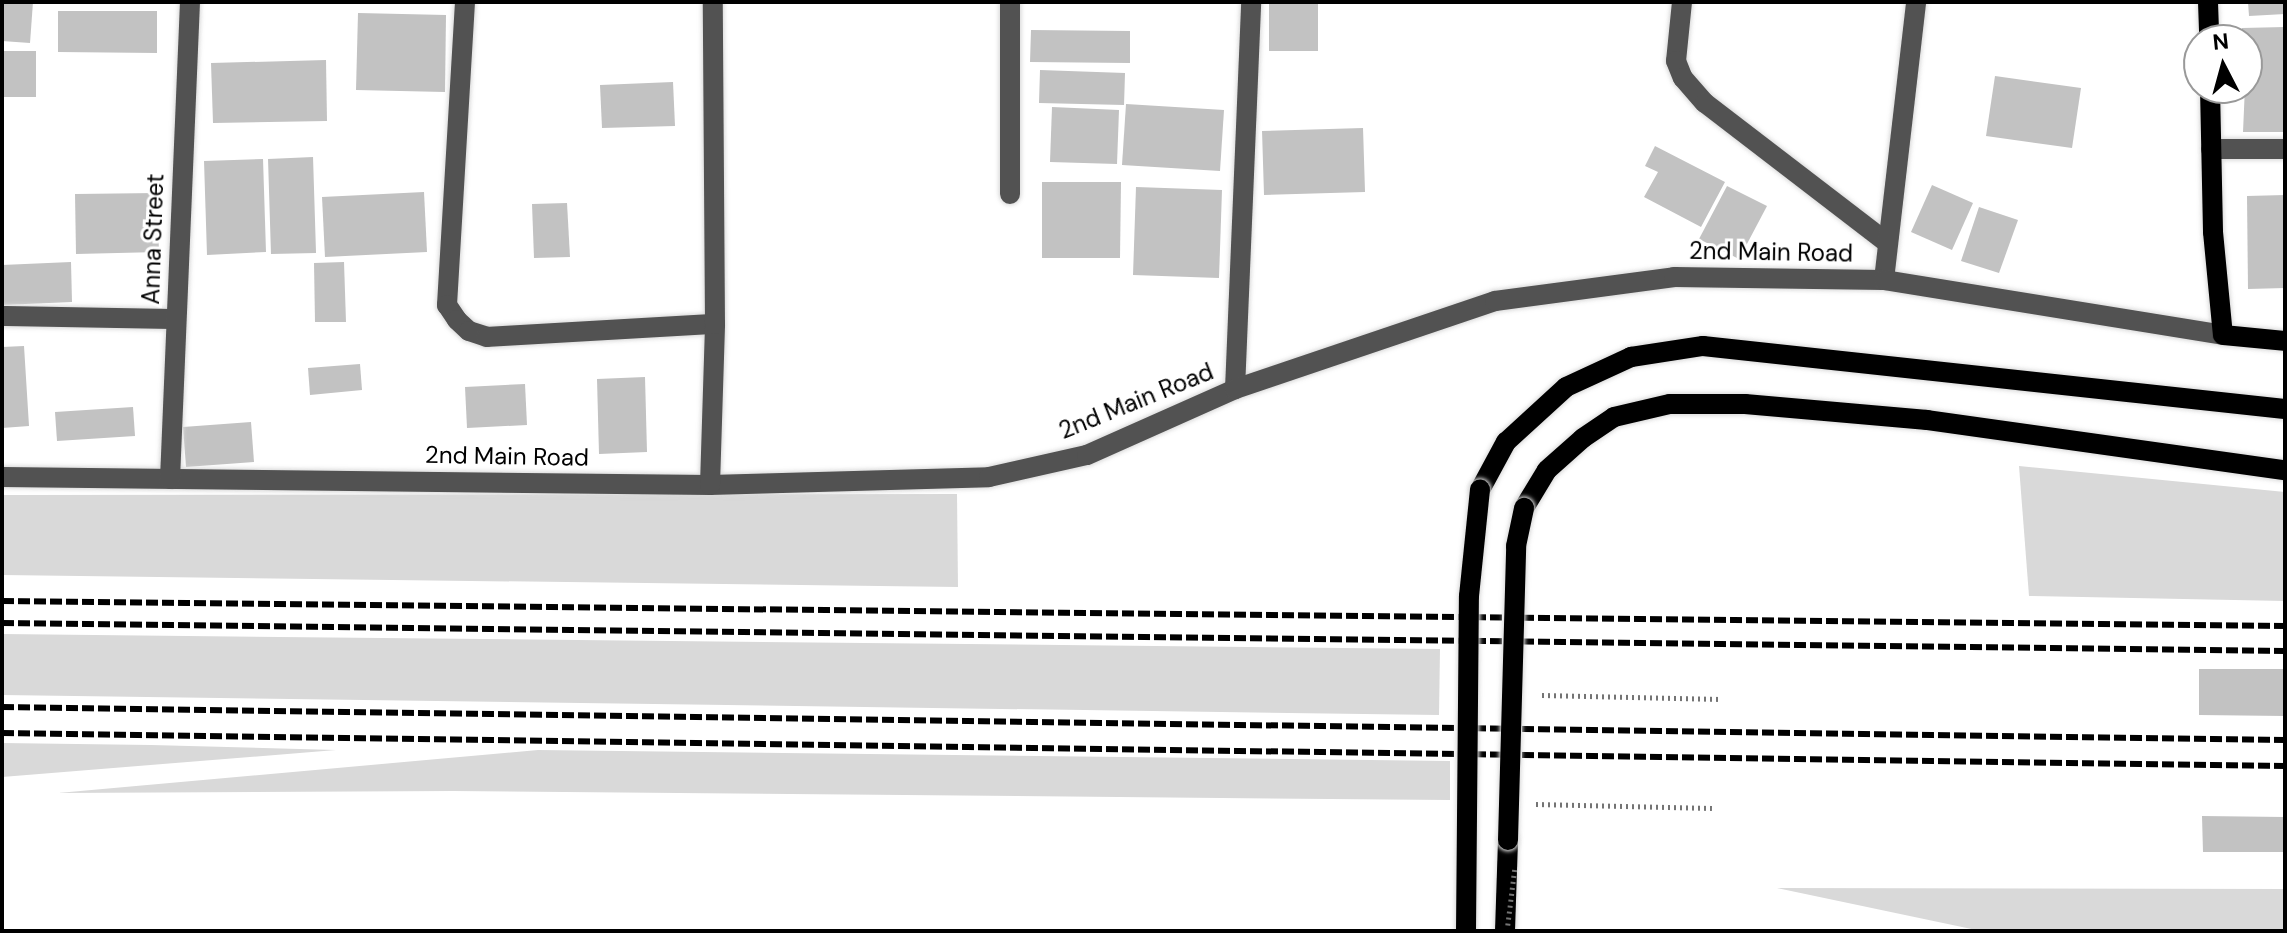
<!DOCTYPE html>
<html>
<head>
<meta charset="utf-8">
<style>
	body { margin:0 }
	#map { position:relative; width:2287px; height:933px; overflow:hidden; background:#fff; font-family:"DM Sans",sans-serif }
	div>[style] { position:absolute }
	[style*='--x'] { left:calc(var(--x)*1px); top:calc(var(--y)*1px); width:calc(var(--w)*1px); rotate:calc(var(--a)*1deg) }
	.green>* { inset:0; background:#d9d9d9 }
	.building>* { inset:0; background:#c2c2c2 }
	.path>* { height:5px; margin-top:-2.5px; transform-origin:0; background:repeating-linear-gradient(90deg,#747474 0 2px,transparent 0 6px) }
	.roads { filter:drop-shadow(0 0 2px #dbdbdb) drop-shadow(0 0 2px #dbdbdb) }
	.minor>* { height:20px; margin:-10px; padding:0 10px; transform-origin:10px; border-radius:10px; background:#525252 }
	.major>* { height:20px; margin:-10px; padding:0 10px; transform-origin:10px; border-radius:10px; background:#000 }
	.rail>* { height:6px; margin-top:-3px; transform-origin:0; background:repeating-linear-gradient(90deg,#000 0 12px,transparent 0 16px) }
	.path-bridge>* { height:5px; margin-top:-2.5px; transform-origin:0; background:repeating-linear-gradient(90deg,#747474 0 2px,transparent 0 6px) }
	.bridges { filter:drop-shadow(0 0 2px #dbdbdb) drop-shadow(0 0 2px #dbdbdb) }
	.major-bridge>* { height:20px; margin:-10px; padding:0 10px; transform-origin:10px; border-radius:10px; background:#000 }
	span { translate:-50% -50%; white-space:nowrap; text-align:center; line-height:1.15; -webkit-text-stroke:6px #fff; paint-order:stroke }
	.street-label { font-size:24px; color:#000 }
	.frame { position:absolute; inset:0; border:4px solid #000; pointer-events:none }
	.north { position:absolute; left:2183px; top:24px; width:80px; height:80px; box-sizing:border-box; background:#fff; border:2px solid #999; border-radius:50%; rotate:354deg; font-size:22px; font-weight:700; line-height:32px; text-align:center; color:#000 }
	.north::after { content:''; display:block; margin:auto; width:28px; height:36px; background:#000; clip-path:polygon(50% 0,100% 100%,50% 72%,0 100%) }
</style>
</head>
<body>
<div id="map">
	<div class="green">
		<i style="clip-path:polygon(2019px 466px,2285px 492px,2285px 601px,2029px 596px)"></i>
		<i style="clip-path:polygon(957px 494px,958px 587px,2px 575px,2px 495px)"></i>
		<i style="clip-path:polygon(2px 634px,1440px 649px,1439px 715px,2px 695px)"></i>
		<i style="clip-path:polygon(2px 743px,151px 745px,336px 750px,2px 777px)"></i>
		<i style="clip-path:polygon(538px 750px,1450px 761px,1450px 800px,453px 791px,58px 793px)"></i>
		<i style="clip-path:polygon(1777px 888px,2285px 889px,2285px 931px,1981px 931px)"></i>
	</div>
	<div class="building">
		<i style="clip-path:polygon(2px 2px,33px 2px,30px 43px,2px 41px)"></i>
		<i style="clip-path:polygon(1269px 2px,1318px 2px,1318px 51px,1269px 51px)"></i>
		<i style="clip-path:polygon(2248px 2px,2285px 2px,2285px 14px,2249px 16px)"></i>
		<i style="clip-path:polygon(58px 11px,157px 11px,157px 53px,58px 52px)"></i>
		<i style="clip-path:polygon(358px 13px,446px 15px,445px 92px,356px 90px)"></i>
		<i style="clip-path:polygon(2285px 27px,2285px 132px,2243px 132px,2247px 40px,2242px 40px,2242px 28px)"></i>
		<i style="clip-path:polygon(1031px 30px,1130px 31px,1130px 63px,1030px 62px)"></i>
		<i style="clip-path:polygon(2px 51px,36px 51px,36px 97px,2px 97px)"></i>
		<i style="clip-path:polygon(326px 60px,327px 121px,213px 123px,211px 63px)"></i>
		<i style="clip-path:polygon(1040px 70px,1125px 73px,1124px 105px,1039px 103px)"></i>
		<i style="clip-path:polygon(1995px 76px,2081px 88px,2072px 148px,1986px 136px)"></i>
		<i style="clip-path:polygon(673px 82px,675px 126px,602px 128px,600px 85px)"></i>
		<i style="clip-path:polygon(1126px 104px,1224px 110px,1220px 171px,1122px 165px)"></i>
		<i style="clip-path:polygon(1052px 107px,1119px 110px,1117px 164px,1050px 162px)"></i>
		<i style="clip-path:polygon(1363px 128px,1365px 192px,1264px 195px,1262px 131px)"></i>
		<i style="clip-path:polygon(1655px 146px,1725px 182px,1701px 227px,1644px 197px,1658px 172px,1645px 166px)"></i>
		<i style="clip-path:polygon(313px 157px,316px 253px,271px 254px,268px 159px)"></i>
		<i style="clip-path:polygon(263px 159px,266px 252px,207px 255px,204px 161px)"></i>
		<i style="clip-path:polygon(1042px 182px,1121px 182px,1120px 258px,1042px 258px)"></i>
		<i style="clip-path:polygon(1932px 185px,1973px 203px,1952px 250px,1911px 232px)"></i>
		<i style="clip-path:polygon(1727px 186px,1767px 206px,1739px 259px,1699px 239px)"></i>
		<i style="clip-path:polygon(1136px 187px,1222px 190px,1219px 278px,1133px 275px)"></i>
		<i style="clip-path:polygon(424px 192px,427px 252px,325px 257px,322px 197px)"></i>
		<i style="clip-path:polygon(157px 193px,159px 252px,76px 254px,75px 194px)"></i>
		<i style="clip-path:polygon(2285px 195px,2285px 288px,2248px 289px,2247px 196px)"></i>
		<i style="clip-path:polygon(567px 203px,570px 257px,534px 258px,532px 204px)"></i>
		<i style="clip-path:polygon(1979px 207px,2018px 220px,1999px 273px,1961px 261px)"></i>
		<i style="clip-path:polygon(71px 262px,72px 302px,2px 305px,2px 265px)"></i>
		<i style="clip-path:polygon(344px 262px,346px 322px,315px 322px,314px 263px)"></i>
		<i style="clip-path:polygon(24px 346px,29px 426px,2px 428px,2px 347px)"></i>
		<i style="clip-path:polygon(360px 364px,362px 390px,310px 395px,308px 368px)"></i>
		<i style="clip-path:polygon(645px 377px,647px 452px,599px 454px,597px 379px)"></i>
		<i style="clip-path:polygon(525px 384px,527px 425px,467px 428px,465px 387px)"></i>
		<i style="clip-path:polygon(133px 407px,135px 436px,57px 441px,55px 412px)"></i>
		<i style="clip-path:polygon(251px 422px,254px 462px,186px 467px,183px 427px)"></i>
		<i style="clip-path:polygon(2199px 669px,2285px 669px,2285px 716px,2199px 715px)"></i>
		<i style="clip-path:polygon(2202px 816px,2285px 817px,2285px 852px,2203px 852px)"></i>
	</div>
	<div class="path">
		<i style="--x:1542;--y:695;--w:179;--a:1.3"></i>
		<i style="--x:1536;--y:804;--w:176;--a:1.3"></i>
	</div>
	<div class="roads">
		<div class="minor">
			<i style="--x:465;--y:2;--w:304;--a:93.4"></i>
			<i style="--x:447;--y:305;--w:18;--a:56"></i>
			<i style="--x:457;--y:320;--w:16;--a:43"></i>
			<i style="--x:469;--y:331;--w:19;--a:18"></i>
			<i style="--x:487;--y:337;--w:228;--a:-3.3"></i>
			<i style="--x:1010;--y:2;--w:192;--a:90"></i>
			<i style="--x:1682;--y:2;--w:59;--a:95.8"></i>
			<i style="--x:1676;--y:61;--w:18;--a:68"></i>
			<i style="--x:1683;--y:78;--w:33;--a:49"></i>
			<i style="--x:1705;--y:103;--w:227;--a:37.5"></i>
			<i style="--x:2211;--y:149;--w:74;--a:0"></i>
			<i style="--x:1884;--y:280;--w:280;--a:-83.4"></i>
			<i style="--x:2;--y:316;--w:174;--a:1"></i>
			<i style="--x:1235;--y:389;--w:387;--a:-87.6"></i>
			<i style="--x:2;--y:477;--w:708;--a:0.65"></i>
			<i style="--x:710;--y:485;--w:279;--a:-1.6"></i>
			<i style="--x:989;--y:477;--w:100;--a:-12.7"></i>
			<i style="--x:1087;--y:455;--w:162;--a:-24"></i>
			<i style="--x:1235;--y:389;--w:274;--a:-18.7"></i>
			<i style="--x:1495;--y:301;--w:181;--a:-7.6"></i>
			<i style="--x:1674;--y:277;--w:210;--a:0.8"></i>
			<i style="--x:1884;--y:280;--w:343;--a:9.2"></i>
			<i style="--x:170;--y:479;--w:477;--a:-87.6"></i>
			<i style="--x:710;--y:485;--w:161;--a:-88.2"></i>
			<i style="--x:715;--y:324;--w:322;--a:-90.4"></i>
		</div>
		<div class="major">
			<i style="--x:2208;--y:2;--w:38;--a:88"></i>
			<i style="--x:2210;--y:88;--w:144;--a:88.8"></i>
			<i style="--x:2213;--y:232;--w:103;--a:84.5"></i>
			<i style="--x:2223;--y:335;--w:62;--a:5.5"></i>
			<i style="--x:1480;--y:490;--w:55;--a:-61.6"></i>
			<i style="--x:1506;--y:442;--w:81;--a:-42.5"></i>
			<i style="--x:1566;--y:387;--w:72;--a:-24.8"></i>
			<i style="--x:1631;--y:357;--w:73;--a:-8.7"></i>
			<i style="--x:1703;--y:346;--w:585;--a:6.18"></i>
			<i style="--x:1524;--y:508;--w:44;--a:-58.8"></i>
			<i style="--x:1547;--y:470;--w:48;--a:-41.6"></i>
			<i style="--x:1583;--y:438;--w:37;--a:-34"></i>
			<i style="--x:1614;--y:417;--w:57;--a:-13.1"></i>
			<i style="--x:1670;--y:404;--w:75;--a:0"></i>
			<i style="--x:1745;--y:404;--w:183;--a:5"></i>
			<i style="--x:1927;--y:420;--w:361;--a:8"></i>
			<i style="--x:1505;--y:931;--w:91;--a:-88.1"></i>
		</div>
	</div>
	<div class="rail">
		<i style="--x:2;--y:601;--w:2283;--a:0.63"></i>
		<i style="--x:2;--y:623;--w:2283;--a:0.7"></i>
		<i style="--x:2;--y:707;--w:2283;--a:0.83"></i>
		<i style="--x:2;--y:733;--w:2283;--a:0.83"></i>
	</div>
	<div class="path-bridge">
		<i style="--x:1507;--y:931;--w:64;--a:-82.9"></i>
	</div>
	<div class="bridges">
		<div class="major-bridge">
			<i style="--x:1508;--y:840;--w:294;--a:-88.4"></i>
			<i style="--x:1516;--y:546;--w:39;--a:-78"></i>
			<i style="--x:1466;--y:931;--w:335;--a:-89.5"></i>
			<i style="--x:1469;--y:596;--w:107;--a:-84.1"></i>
		</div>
	</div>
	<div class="street-label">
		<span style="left:153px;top:239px;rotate:-88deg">Anna Street</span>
		<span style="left:1771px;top:252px;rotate:1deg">2nd Main Road</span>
		<span style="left:1136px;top:401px;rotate:-22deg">2nd Main Road</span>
		<span style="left:507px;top:456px;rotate:1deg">2nd Main Road</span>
	</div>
	<div class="frame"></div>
	<div class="north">N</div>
</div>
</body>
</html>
